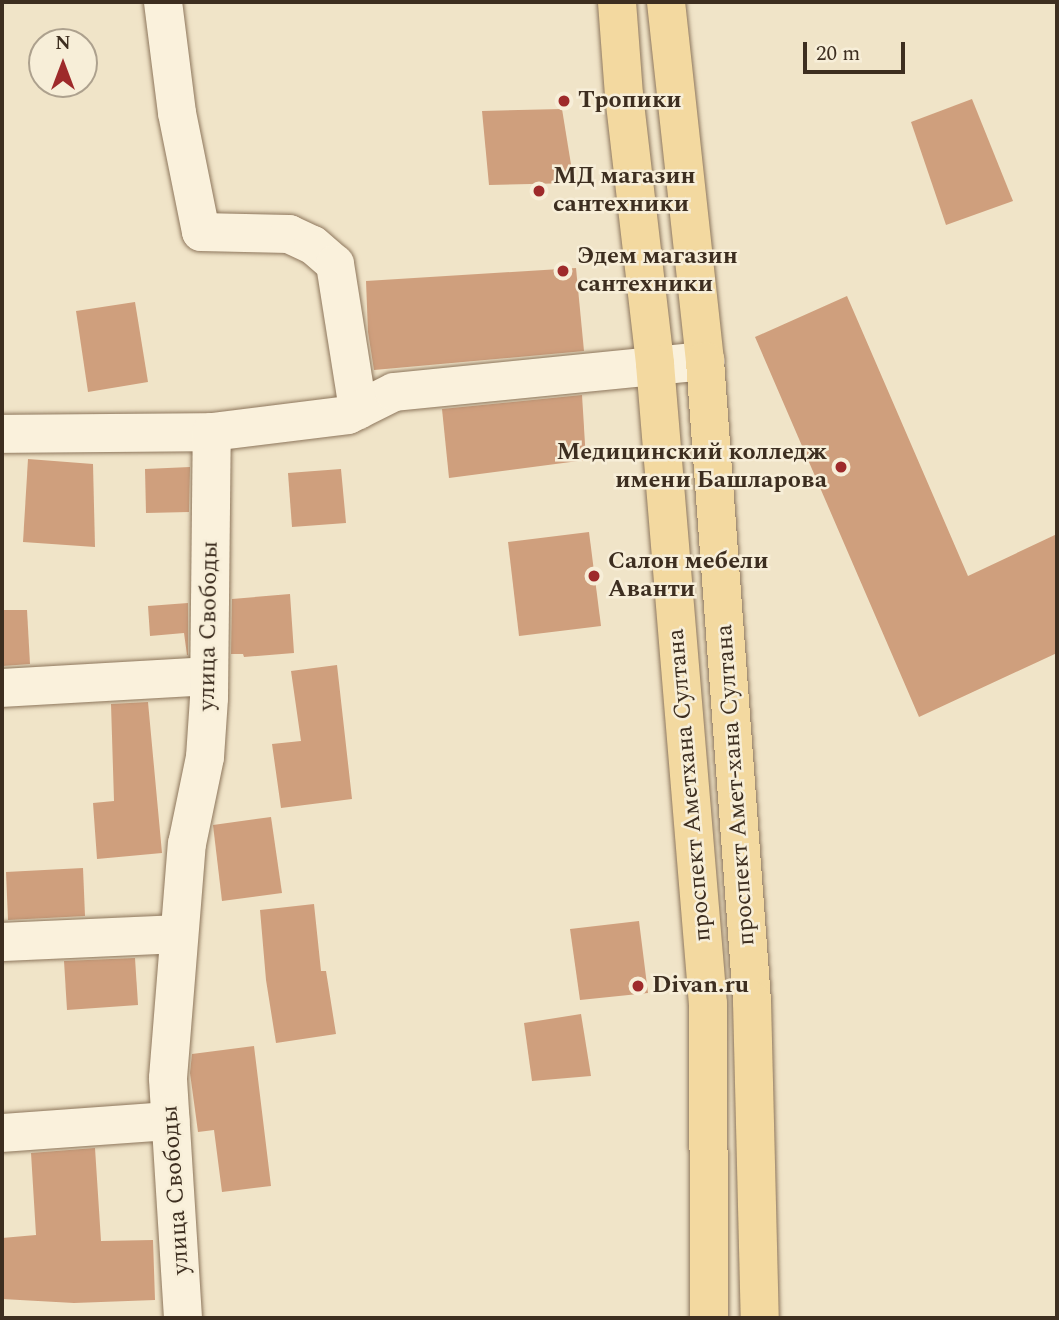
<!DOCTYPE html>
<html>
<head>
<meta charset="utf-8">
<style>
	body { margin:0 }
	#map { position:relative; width:1059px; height:1320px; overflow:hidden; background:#f0e4c8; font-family:Spectral,serif }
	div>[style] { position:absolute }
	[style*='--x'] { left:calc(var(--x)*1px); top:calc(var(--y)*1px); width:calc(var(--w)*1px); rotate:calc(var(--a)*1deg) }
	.building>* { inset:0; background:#cf9f7d }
	.roads { filter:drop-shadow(0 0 2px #8d765c) drop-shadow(0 0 2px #8d765c) }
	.minor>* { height:38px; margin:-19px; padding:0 19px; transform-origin:19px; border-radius:19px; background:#faf1dc }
	.major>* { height:38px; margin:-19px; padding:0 19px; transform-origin:19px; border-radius:19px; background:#f3d9a0 }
	.dots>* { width:19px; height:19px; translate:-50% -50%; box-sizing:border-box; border:4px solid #f7eed8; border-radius:50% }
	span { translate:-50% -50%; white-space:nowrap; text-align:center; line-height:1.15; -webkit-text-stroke:5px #f7eed8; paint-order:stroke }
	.poi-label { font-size:24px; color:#3d2e20; font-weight:700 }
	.left { translate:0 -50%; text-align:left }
	.right { translate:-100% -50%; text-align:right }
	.street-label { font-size:24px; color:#3d2e20 }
	.frame { position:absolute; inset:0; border:4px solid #3d2e20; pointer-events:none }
	.north { position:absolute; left:28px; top:28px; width:70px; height:70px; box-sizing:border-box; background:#f7eed8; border:2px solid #ada18e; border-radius:50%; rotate:0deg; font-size:19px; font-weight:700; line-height:28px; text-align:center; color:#3d2e20 }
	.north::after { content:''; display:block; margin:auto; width:24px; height:32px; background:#9e2a2b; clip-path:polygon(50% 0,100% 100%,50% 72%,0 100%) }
	.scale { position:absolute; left:803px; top:42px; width:102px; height:32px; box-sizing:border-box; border:4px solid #3d2e20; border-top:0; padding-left:9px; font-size:21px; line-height:24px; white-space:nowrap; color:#3d2e20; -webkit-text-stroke:5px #f7eed8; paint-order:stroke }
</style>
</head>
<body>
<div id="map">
	<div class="building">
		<i style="clip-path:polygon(972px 99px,1013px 201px,946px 225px,911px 122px)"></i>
		<i style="clip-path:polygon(562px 109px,574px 183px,489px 185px,482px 111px)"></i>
		<i style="clip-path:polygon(576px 268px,584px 351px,374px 370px,368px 332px,366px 281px)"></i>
		<i style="clip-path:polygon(847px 296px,968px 576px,1057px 534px,1057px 653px,919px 717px,755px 337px)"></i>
		<i style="clip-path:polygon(135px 302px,148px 382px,88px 392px,76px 311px)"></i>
		<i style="clip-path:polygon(582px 395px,586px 460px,449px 478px,442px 409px)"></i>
		<i style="clip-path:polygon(28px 459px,93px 464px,95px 547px,23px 542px)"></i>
		<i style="clip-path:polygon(190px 467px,189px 512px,146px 513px,145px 469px)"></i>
		<i style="clip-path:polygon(341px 469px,346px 523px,292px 527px,288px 473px)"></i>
		<i style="clip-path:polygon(589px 532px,601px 626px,519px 636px,508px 542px)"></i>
		<i style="clip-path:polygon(290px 594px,294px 653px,244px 657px,243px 654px,231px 654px,232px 599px)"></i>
		<i style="clip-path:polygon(188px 603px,188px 655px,187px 655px,184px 633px,150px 636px,148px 606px)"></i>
		<i style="clip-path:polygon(2px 610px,27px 610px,30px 664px,2px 666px)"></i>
		<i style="clip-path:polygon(337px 665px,352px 799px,281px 808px,272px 744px,301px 741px,291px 671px)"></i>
		<i style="clip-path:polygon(148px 702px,162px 853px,97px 859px,93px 803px,114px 801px,111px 704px)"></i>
		<i style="clip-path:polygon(271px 817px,282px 893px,222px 901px,213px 825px)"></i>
		<i style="clip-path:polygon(83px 868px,85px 916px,8px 920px,6px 872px)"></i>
		<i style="clip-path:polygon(314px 904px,321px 971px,326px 971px,336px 1034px,276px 1043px,266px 980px,260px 910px)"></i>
		<i style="clip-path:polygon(639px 921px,648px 993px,580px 1000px,570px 929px)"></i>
		<i style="clip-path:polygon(135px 958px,138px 1005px,67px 1010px,64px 961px)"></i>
		<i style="clip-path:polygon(581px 1014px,591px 1076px,532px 1081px,524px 1023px)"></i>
		<i style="clip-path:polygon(254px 1046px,271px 1186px,222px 1192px,214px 1130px,198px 1132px,190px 1073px,192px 1054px)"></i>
		<i style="clip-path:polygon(95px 1148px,101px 1241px,153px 1240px,155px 1300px,74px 1303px,2px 1299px,2px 1238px,36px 1235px,31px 1153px)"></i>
	</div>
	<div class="roads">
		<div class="minor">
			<i style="--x:163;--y:2;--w:112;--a:82.8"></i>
			<i style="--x:177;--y:113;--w:121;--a:78.6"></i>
			<i style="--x:201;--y:232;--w:88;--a:1.3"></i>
			<i style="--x:289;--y:234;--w:26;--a:25"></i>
			<i style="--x:313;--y:245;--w:29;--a:41"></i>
			<i style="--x:335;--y:264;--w:148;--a:81"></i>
			<i style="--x:2;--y:434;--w:210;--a:-0.5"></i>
			<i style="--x:2;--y:688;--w:207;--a:-3.3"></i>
			<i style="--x:2;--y:942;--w:176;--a:-2.6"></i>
			<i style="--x:2;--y:1133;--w:169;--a:-4.1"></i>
			<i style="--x:183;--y:1318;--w:240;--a:-93.6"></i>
			<i style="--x:168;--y:1078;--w:235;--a:-85.4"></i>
			<i style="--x:187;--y:844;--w:89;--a:-78.3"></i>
			<i style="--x:205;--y:757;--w:59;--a:-86.1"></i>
			<i style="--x:209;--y:698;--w:266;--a:-89.4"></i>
			<i style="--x:212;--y:432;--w:137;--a:-7.1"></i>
			<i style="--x:348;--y:415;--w:51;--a:-26.6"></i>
			<i style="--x:394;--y:392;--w:313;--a:-5.7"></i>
		</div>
		<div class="major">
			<i style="--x:617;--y:2;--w:93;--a:85.7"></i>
			<i style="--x:624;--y:95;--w:271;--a:83.4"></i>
			<i style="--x:655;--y:364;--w:642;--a:85.27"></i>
			<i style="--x:708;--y:1004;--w:314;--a:89.8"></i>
			<i style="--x:666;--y:2;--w:361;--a:83.8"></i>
			<i style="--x:705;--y:361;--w:642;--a:85.8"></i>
			<i style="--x:752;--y:1001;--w:317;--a:88.6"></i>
		</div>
	</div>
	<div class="dots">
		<i style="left:564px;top:101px;background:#9e2a2b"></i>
		<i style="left:539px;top:191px;background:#9e2a2b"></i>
		<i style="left:563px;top:271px;background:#9e2a2b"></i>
		<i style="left:841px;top:467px;background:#9e2a2b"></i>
		<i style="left:594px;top:576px;background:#9e2a2b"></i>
		<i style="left:638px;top:986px;background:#9e2a2b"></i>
	</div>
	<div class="poi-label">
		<span class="left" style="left:578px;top:101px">Тропики</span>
		<span class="left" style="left:553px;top:191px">МД магазин<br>сантехники</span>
		<span class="left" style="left:577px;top:271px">Эдем магазин<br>сантехники</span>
		<span class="right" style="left:827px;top:467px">Медицинский колледж<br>имени Башларова</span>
		<span class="left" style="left:608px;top:576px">Салон мебели<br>Аванти</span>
		<span class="left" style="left:652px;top:986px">Divan.ru</span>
	</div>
	<div class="street-label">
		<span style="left:209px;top:626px;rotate:-89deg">улица Свободы</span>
		<span style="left:690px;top:785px;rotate:-95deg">проспект Аметхана Султана</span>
		<span style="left:736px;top:785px;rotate:-94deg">проспект Амет-хана Султана</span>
		<span style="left:176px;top:1190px;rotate:-94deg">улица Свободы</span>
	</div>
	<div class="frame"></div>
	<div class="north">N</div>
	<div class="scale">20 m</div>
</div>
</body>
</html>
